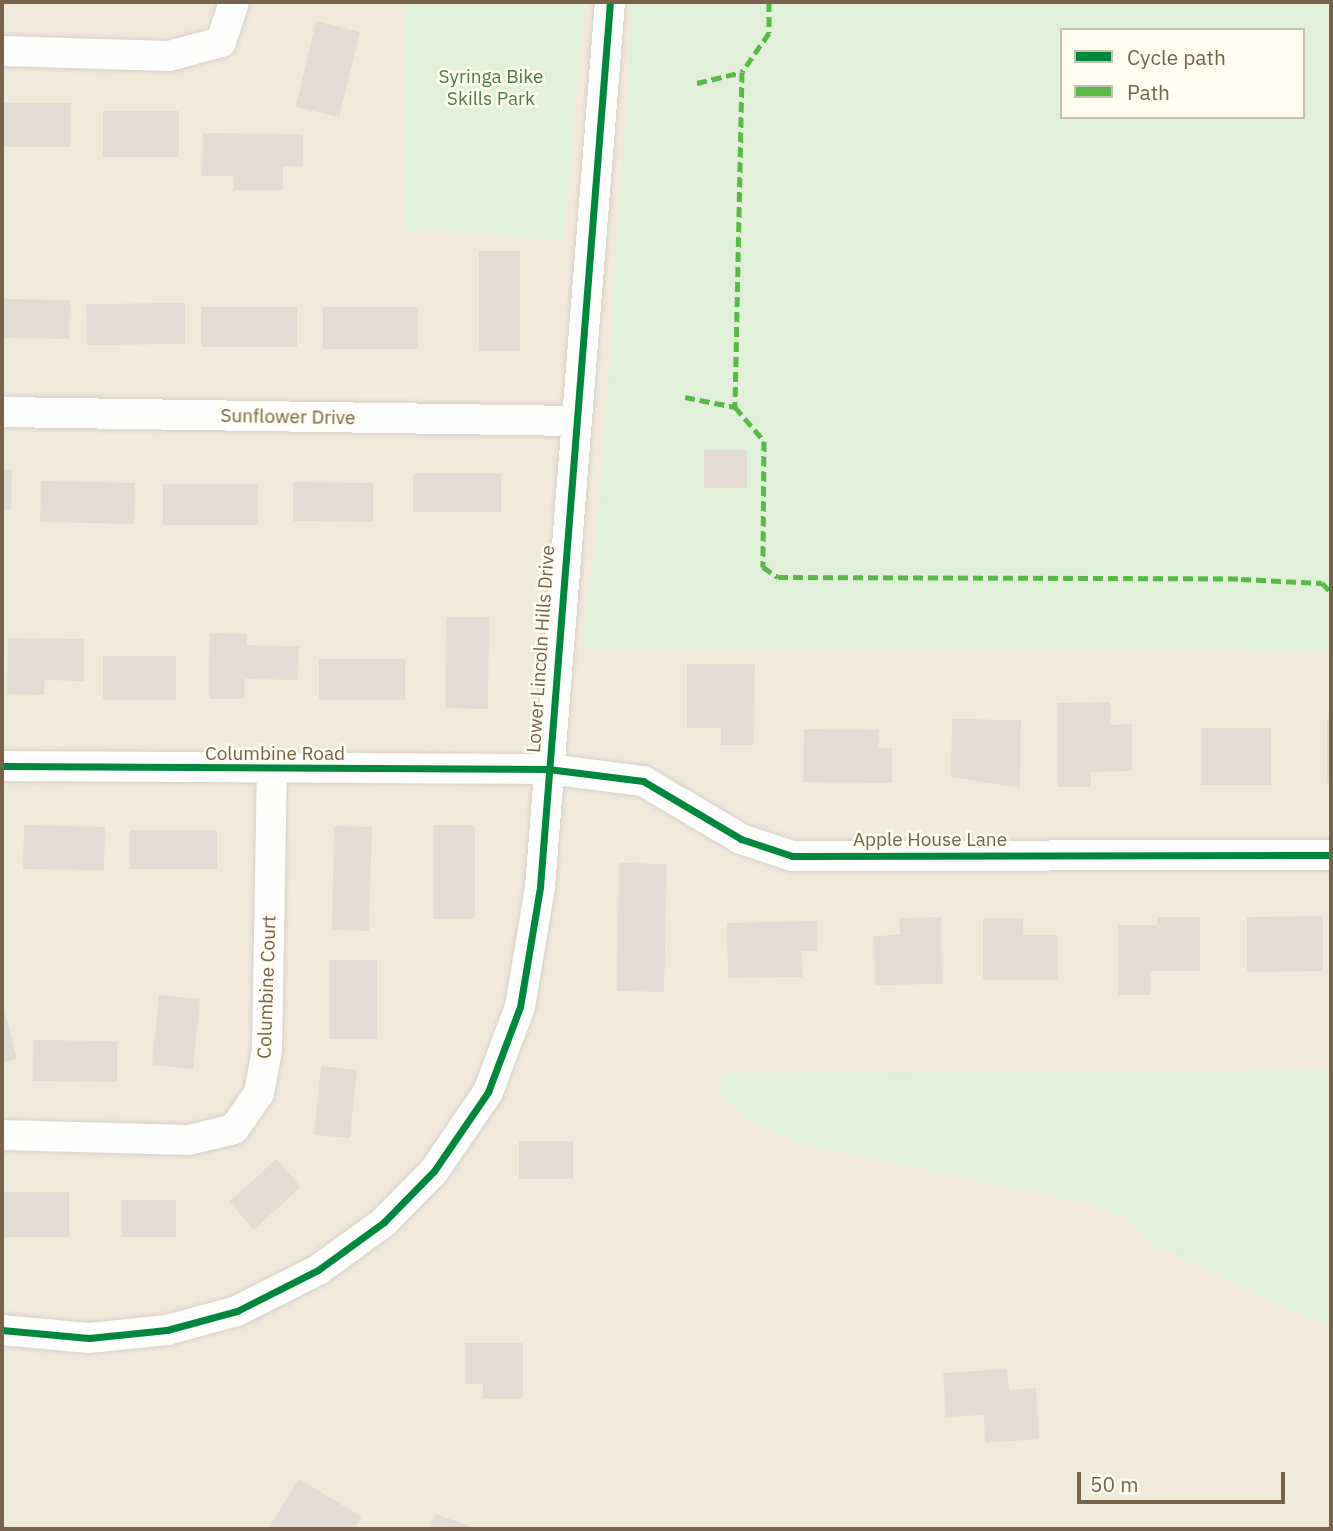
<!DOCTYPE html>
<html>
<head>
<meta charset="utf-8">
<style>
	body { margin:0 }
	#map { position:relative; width:1333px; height:1531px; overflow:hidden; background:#f8f5ed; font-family:"IBM Plex Sans",sans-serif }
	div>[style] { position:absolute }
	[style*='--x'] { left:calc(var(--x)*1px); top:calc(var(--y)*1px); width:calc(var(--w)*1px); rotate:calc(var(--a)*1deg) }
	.residential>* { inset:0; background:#f1eadb }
	.green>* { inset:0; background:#e1f0d8 }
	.building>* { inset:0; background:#e3dcd2 }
	.roads { filter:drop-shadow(0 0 2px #d5d1c8) drop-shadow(0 0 2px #d5d1c8) }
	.minor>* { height:30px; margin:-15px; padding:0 15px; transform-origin:15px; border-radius:15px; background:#fefefc }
	.quiet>* { height:5px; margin-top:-2.5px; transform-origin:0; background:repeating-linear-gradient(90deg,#58b947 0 10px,transparent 0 15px) }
	.cycleway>* { height:7px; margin:-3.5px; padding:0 3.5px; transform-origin:3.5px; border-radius:3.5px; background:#00873e }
	span { translate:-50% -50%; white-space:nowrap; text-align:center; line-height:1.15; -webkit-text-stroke:5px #fffcf0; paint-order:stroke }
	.park-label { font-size:19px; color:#4b7d43 }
	.street-label { font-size:19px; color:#77634c }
	.frame { position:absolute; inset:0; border:4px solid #77634c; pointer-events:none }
	.legend { position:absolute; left:1060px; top:28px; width:245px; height:91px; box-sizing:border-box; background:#fffcf0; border:2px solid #c9bfae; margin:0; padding:9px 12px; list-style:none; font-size:21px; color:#77634c }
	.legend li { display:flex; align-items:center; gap:14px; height:35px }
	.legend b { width:35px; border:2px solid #c9bfae }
	.scale { position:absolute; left:1077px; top:1472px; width:208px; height:32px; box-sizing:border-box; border:4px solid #77634c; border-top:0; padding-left:9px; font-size:21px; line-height:24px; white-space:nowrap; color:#77634c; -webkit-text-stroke:5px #fffcf0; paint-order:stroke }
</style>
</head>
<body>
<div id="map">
	<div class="residential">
		<i style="clip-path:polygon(evenodd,2px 2px,1331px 2px,1331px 1529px,2px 1529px,2px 2px,1062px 30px,1303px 30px,1303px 117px,1062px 117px,1062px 30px)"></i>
	</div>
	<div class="green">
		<i style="clip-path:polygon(406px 2px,584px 2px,564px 240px,403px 229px)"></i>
		<i style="clip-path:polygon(evenodd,633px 2px,1331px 2px,1331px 651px,582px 650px,600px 500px,633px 2px,1062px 30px,1303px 30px,1303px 117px,1062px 117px,1062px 30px)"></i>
		<i style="clip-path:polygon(1331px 1070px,1331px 1328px,1155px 1246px,1123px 1217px,1085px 1203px,801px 1144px,751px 1120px,717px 1093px,724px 1073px)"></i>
	</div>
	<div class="building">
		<i style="clip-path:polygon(316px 21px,360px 32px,339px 117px,296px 107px)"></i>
		<i style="clip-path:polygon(2px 103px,70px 103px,70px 147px,2px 147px)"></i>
		<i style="clip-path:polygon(103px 111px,179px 111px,179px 157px,103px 157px)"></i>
		<i style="clip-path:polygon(203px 133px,303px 134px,303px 166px,283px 166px,283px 190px,234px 190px,234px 176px,202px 176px)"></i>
		<i style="clip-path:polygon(479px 251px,520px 251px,520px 351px,479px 351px)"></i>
		<i style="clip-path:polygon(2px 299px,70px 300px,69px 339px,2px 338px)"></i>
		<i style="clip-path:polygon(185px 303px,185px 344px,87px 345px,86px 304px)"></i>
		<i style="clip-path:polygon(201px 307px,297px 307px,297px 347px,201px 347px)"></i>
		<i style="clip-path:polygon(323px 307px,418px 307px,418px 349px,323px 349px)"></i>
		<i style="clip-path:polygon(704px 450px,747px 450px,747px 488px,704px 488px)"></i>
		<i style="clip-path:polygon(2px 470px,12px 470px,11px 510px,2px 510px)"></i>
		<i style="clip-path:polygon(413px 473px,501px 473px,501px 512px,413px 512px)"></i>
		<i style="clip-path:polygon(41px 481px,135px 483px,134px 524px,40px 522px)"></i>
		<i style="clip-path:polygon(293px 482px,373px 483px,373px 522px,293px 521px)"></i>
		<i style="clip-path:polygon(163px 484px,258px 484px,258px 525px,163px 525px)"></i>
		<i style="clip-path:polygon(446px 617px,489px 617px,488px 709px,445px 708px)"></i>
		<i style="clip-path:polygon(210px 633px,247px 634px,247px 645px,299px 646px,298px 680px,245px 679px,244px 699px,209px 699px)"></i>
		<i style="clip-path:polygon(8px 638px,84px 639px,84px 681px,45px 680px,44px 695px,7px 694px)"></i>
		<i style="clip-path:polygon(103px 656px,176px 656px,176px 700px,103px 700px)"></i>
		<i style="clip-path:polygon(319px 659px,405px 659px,405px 700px,319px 700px)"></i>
		<i style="clip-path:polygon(687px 664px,755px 664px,754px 745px,721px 745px,721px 728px,687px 728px)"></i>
		<i style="clip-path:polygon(1110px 702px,1110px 725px,1132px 724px,1132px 771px,1091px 772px,1091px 787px,1058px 787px,1058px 703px)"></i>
		<i style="clip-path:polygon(952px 719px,1021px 720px,1020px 788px,951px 777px)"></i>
		<i style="clip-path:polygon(1327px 719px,1331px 719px,1331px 782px,1327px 782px)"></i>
		<i style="clip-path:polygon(1202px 728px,1271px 728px,1271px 785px,1202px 785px)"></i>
		<i style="clip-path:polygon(804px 729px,879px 730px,878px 748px,892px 748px,892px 783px,803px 782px)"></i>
		<i style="clip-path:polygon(24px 825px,105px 827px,104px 870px,23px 869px)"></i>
		<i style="clip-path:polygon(434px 825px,475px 825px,475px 919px,434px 919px)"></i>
		<i style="clip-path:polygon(334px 826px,372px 827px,369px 931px,332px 930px)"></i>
		<i style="clip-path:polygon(130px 830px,217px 830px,217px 869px,130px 869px)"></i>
		<i style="clip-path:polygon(619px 863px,667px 864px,664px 992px,617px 991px)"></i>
		<i style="clip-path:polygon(1323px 916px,1323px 971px,1247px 972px,1247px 917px)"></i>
		<i style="clip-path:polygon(941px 917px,942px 984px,875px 985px,874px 936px,900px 935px,899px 918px)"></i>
		<i style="clip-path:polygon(1157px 917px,1200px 917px,1200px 971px,1150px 971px,1150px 995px,1118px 995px,1118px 925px,1157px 925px)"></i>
		<i style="clip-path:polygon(983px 918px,1023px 918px,1023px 935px,1058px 935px,1058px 980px,983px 980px)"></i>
		<i style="clip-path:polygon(817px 921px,818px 951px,802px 951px,803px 977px,728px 978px,727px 923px)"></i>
		<i style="clip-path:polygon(330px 960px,377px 960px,377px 1039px,330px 1039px)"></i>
		<i style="clip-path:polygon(159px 995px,200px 999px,193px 1069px,152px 1065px)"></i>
		<i style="clip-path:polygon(2px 1000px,17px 1059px,2px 1063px)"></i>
		<i style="clip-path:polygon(34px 1040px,117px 1041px,117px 1082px,33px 1081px)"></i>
		<i style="clip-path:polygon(321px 1066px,357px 1070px,350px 1138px,314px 1135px)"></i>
		<i style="clip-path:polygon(519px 1141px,573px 1141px,573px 1179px,519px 1179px)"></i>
		<i style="clip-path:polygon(276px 1159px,301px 1187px,254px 1230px,229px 1202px)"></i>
		<i style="clip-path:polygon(2px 1192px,69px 1192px,69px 1237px,2px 1237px)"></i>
		<i style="clip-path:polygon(122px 1200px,176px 1200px,176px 1237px,122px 1237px)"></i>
		<i style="clip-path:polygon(466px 1343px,523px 1343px,523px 1399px,483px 1399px,483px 1384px,466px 1384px)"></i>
		<i style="clip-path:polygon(1007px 1369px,1009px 1390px,1036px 1388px,1039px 1439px,985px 1443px,984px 1415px,946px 1417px,943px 1373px)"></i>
		<i style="clip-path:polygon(299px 1479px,362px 1517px,354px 1529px,268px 1529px)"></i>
		<i style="clip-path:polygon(435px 1514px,470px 1526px,469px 1529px,430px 1529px)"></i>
	</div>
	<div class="roads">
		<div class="minor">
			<i style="--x:2;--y:51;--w:167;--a:1.7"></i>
			<i style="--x:169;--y:56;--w:54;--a:-15.1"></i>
			<i style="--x:221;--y:42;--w:42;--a:-72"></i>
			<i style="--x:2;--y:412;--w:572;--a:0.9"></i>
			<i style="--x:2;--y:766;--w:546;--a:0.31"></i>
			<i style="--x:548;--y:769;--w:96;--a:7.2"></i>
			<i style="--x:643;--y:781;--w:114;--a:30.6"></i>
			<i style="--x:741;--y:839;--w:54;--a:18.4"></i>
			<i style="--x:792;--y:856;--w:539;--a:-0.11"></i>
			<i style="--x:2;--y:1135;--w:187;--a:1.5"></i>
			<i style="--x:189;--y:1140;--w:46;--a:-13.7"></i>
			<i style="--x:234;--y:1129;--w:44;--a:-55.2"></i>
			<i style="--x:259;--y:1093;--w:44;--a:-79.5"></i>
			<i style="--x:267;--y:1050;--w:280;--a:-89"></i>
			<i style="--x:2;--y:1330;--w:87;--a:5.3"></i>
			<i style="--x:89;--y:1338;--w:78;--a:-5.9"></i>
			<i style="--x:167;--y:1330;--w:73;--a:-15.2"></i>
			<i style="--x:237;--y:1311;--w:91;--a:-26.8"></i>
			<i style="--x:318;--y:1270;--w:82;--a:-36"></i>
			<i style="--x:384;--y:1222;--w:71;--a:-45.6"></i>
			<i style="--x:434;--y:1171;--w:96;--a:-55.6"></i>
			<i style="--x:488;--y:1092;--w:91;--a:-69.4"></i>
			<i style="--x:520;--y:1007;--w:122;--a:-80.5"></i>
			<i style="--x:540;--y:887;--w:888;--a:-85.48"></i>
		</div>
	</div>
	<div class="quiet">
		<i style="--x:769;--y:2;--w:31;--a:90"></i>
		<i style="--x:769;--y:33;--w:47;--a:124.7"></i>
		<i style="--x:742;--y:72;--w:335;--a:91.2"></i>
		<i style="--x:735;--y:407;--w:45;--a:49.5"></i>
		<i style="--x:764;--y:441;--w:126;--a:90.5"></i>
		<i style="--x:763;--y:567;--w:18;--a:34"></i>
		<i style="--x:778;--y:577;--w:463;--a:0.2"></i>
		<i style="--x:1241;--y:579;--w:81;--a:2.8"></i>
		<i style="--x:1322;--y:583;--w:13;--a:45"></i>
		<i style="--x:697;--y:83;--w:46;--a:-13.7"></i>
		<i style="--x:685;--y:397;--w:51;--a:11.3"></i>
	</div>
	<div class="cycleway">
		<i style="--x:2;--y:766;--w:546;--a:0.31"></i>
		<i style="--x:548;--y:769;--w:96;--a:7.2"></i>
		<i style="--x:643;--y:781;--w:114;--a:30.6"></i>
		<i style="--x:741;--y:839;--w:54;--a:18.4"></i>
		<i style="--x:792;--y:856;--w:539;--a:-0.11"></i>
		<i style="--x:2;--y:1330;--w:87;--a:5.3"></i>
		<i style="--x:89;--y:1338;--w:78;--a:-5.9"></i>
		<i style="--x:167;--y:1330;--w:73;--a:-15.2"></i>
		<i style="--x:237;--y:1311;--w:91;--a:-26.8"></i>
		<i style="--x:318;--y:1270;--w:82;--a:-36"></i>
		<i style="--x:384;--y:1222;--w:71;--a:-45.6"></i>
		<i style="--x:434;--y:1171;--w:96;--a:-55.6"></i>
		<i style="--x:488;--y:1092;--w:91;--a:-69.4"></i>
		<i style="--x:520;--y:1007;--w:122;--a:-80.5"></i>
		<i style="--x:540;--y:887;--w:888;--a:-85.48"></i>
	</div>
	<div class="park-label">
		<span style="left:491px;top:88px">Syringa Bike<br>Skills Park</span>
	</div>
	<div class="street-label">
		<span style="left:288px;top:417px;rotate:1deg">Sunflower Drive</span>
		<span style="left:541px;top:649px;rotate:-86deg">Lower Lincoln Hills Drive</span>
		<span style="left:275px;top:754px">Columbine Road</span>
		<span style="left:930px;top:840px">Apple House Lane</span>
		<span style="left:267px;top:987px;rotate:-88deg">Columbine Court</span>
	</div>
	<div class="frame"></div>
	<ul class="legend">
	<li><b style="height:9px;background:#00873e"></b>Cycle path</li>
	<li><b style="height:9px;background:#58b947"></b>Path</li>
	</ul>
	<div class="scale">50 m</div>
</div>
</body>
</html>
